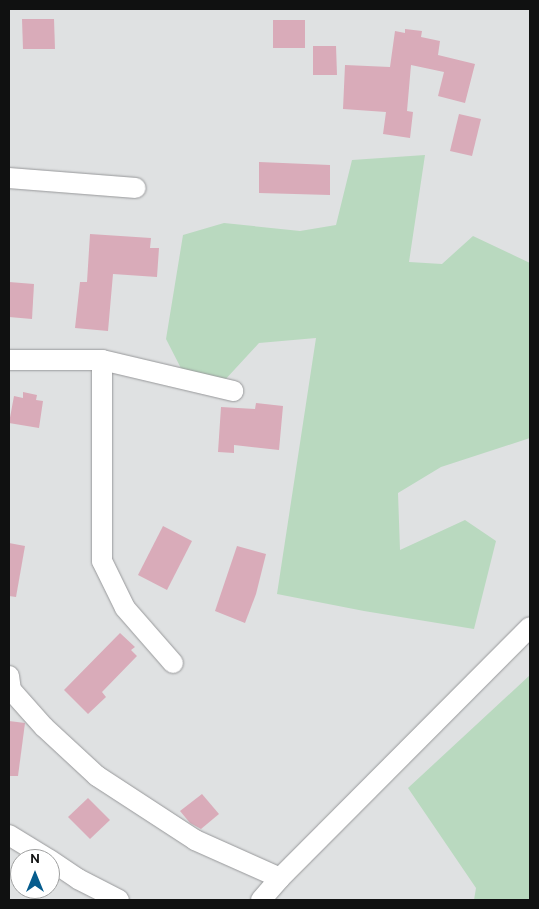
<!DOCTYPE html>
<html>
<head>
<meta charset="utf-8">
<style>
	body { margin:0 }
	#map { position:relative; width:539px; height:909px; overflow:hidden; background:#dfe1e2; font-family:Overpass,sans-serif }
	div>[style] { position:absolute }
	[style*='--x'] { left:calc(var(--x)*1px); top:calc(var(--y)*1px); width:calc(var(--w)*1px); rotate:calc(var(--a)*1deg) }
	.green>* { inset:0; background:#b9d9bf }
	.building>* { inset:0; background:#d9abb9 }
	.roads { filter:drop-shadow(0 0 1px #97989a) drop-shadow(0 0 1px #97989a) }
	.minor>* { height:20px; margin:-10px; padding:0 10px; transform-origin:10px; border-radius:10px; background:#fff }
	span { translate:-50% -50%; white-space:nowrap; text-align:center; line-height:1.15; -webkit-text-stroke:5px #fff; paint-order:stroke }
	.frame { position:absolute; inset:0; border:10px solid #101111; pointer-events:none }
	.north { position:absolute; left:10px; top:849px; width:50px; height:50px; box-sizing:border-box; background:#fff; border:1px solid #9fa0a0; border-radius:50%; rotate:0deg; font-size:14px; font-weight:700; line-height:20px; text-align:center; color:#101111 }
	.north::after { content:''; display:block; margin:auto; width:18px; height:22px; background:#065c8d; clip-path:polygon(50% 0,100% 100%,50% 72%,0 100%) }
</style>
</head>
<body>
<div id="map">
	<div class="green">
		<i style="clip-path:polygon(425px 155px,409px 262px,442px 264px,473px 236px,530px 263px,530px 438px,441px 467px,398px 493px,400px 550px,465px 520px,496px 541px,474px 629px,364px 611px,277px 594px,316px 338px,259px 343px,223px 382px,187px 380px,166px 339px,183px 235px,224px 223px,300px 231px,336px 225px,352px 160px)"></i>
		<i style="clip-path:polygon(530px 675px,530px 900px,474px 900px,476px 888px,408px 788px)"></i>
	</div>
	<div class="building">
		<i style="clip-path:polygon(22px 19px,54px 19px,55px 49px,23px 49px)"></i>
		<i style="clip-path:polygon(273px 20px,305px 20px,305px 48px,273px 48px)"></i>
		<i style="clip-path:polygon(405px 29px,422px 31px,421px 37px,440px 41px,438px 55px,475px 64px,465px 103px,438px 96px,444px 72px,411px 65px,407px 111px,413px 112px,410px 138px,383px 134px,386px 112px,343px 109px,345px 65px,390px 67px,395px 31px,405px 33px)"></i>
		<i style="clip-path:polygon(313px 46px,336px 46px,337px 75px,313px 75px)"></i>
		<i style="clip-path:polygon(459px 114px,481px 119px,472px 156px,450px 151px)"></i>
		<i style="clip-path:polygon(259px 162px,330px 165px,330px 195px,259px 193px)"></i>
		<i style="clip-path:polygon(90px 234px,151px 238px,150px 248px,159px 248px,157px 277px,113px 274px,108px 331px,75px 328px,80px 282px,87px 282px)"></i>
		<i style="clip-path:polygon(9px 282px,34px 284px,32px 319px,9px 317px)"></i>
		<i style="clip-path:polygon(23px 392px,37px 395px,36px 400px,43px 401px,39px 428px,9px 423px,14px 396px,23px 398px)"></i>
		<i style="clip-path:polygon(256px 403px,283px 406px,279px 450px,234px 445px,234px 453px,218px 452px,221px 407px,255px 409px)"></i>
		<i style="clip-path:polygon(163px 526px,192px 541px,167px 590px,138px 575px)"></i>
		<i style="clip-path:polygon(9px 543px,25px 546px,16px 597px,9px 596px)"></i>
		<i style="clip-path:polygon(237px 546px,266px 554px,256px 594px,245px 623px,215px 611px)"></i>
		<i style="clip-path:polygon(120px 633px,135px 647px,131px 650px,137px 656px,102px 692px,106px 697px,88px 714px,64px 690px)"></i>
		<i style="clip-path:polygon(9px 721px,25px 723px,18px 776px,9px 776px)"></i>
		<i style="clip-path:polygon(202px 794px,219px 814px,201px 829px,190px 823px,180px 811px)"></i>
		<i style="clip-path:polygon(88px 798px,110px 820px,90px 839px,68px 817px)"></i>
	</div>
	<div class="roads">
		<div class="minor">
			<i style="--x:9;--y:178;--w:127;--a:4.5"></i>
			<i style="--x:9;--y:360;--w:93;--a:0"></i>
			<i style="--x:102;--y:360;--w:135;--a:13.3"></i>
			<i style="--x:102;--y:360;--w:201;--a:90"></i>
			<i style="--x:102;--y:561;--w:52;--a:63.9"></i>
			<i style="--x:125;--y:608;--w:73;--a:48.9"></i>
			<i style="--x:9;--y:676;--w:14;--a:82"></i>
			<i style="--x:11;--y:690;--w:50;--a:48.3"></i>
			<i style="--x:44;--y:727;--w:72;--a:42.8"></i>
			<i style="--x:97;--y:776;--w:117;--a:33.1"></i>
			<i style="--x:195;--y:840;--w:93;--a:24.1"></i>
			<i style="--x:9;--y:835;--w:46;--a:31.6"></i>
			<i style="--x:50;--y:860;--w:34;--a:34"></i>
			<i style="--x:78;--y:879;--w:46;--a:27.1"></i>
			<i style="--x:261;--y:900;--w:29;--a:-49"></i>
			<i style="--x:280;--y:878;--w:354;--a:-45.1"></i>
		</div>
	</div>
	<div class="frame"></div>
	<div class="north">N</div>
</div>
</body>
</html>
